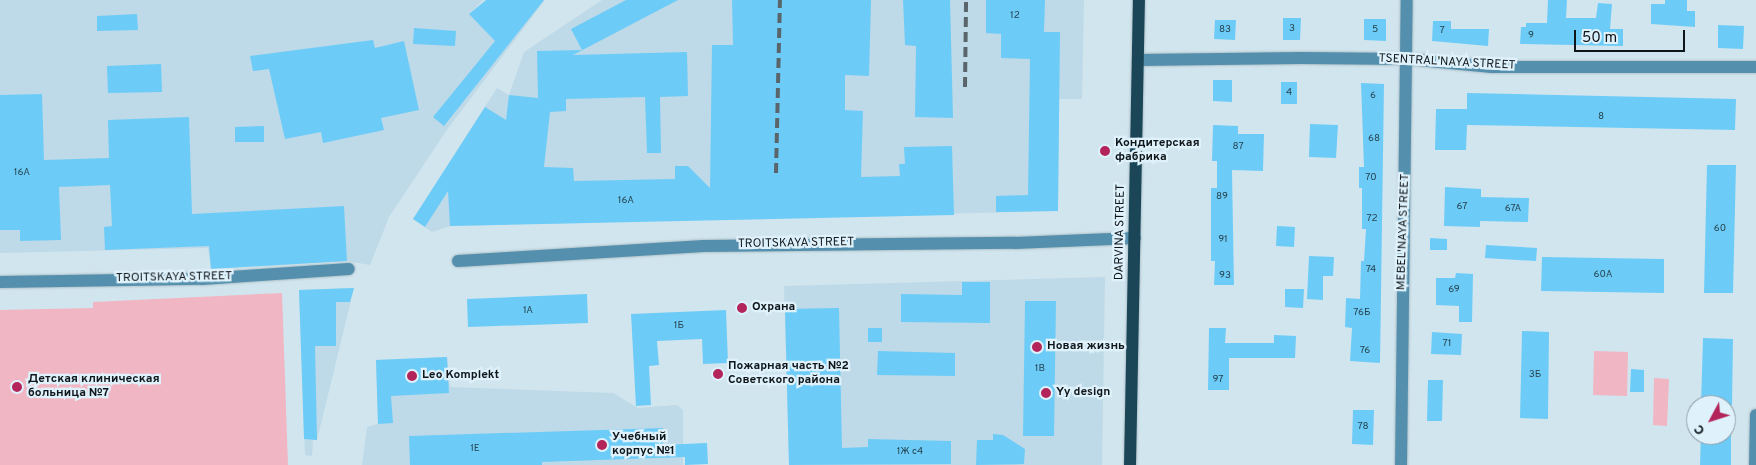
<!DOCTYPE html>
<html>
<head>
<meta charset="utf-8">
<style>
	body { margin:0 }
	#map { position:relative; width:1756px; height:465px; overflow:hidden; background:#d1e5ee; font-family:Overpass,sans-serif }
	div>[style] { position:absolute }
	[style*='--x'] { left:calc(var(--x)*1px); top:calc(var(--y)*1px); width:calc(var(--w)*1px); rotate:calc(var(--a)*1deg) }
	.built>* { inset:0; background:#bed9e7 }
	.green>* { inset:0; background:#f1b6c3 }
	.building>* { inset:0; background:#6dccf7 }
	.roads { filter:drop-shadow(0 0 1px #aec0c8) drop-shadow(0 0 1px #aec0c8) }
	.street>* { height:12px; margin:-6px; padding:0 6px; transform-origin:6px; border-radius:6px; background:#5490ad }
	.primary>* { height:12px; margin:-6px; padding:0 6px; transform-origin:6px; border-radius:6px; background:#1a4658 }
	.rail>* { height:4px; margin-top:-2px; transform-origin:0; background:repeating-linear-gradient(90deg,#59656a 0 10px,transparent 0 15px) }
	.dots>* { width:14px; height:14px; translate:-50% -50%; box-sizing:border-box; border:2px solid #dff2fc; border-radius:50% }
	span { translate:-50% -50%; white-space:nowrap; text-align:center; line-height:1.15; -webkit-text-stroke:4.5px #dff2fc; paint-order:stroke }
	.number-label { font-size:10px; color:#264451 }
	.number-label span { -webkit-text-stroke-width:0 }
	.street-label { font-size:12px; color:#0f161a }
	.poi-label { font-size:12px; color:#0f161a; font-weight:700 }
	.left { translate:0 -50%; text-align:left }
	.north { position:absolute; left:1686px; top:395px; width:50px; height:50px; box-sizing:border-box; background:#dff2fc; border:1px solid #8c9aa2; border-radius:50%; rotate:230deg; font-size:14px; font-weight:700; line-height:20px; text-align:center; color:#0f161a }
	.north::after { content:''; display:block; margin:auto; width:18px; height:22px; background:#b2245a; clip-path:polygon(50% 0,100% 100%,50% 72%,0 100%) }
	.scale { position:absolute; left:1574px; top:30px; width:111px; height:22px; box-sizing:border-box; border:2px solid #0f161a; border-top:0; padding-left:6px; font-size:15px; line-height:18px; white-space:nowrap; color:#0f161a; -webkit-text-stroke:4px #dff2fc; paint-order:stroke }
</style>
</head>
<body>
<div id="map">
	<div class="built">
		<i style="clip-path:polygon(0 0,483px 0,469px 14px,489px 0,545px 0,446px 131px,389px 217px,370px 265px,347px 261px,211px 269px,208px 248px,0 253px)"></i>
		<i style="clip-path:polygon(602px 0,1084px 0,1082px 99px,1059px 99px,1058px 211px,450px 226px,432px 232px,413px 219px,497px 88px,509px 95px,524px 52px)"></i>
		<i style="clip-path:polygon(1105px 277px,1102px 465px,789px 465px,784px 286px)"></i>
		<i style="clip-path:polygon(354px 288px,317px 440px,313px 440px,312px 456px,305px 455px,299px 290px)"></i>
		<i style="clip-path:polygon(447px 357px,450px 387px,613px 393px,638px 408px,677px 405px,683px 410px,683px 465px,362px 465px,367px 427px,378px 424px,376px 360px)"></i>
	</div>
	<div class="green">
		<i style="clip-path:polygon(282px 293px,288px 465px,0 465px,0 310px,93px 308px,93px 302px)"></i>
		<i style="clip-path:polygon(1594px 351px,1628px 352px,1627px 396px,1593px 395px)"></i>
		<i style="clip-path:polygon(1654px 378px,1669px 379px,1667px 426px,1653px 425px)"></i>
	</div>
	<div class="building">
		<i style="clip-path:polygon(486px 0,544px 0,444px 126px,433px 117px,495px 41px,469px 14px)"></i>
		<i style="clip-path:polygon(626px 0,678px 0,573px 55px,687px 52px,688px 96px,660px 97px,661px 153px,647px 153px,645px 97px,566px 99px,566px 111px,550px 112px,544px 167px,573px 168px,574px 181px,675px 179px,675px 166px,688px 166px,710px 188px,712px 45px,733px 45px,732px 0,871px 0,869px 76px,845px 75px,845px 110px,863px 111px,861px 177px,900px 176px,899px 164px,905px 164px,904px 147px,952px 146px,954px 215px,450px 226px,448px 191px,425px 227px,413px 219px,485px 107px,506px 120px,509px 95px,538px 98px,537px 51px,582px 50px,571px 29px)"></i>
		<i style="clip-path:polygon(903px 0,950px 0,953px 118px,915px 117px,916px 46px,905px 45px)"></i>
		<i style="clip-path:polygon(986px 0,1045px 0,1044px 32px,1060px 32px,1058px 211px,996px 212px,996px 196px,1028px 195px,1030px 59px,1001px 58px,1001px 34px,986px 33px)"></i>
		<i style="clip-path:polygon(1548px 0,1567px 0,1566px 18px,1596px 18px,1598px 3px,1612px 4px,1610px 29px,1623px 29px,1623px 46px,1520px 44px,1521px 27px,1526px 27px,1526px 23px,1547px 23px)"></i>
		<i style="clip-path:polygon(1665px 0,1687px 0,1687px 11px,1695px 11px,1695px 27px,1651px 24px,1651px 4px,1665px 4px)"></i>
		<i style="clip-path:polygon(137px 14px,138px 30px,97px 31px,97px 16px)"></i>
		<i style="clip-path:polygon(1283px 18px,1301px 18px,1300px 40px,1283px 40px)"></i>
		<i style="clip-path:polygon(1364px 19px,1386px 19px,1386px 41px,1364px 40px)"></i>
		<i style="clip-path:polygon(1215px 20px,1236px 20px,1235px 40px,1214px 39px)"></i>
		<i style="clip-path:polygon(1433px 21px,1451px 21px,1451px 29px,1489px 29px,1488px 46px,1432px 41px)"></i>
		<i style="clip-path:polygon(1718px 25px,1744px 26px,1743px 49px,1718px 48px)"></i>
		<i style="clip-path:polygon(414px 28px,456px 31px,455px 46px,413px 44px)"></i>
		<i style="clip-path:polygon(373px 40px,375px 48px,404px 41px,419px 110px,381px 118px,384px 130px,323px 143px,321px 132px,285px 139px,269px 69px,253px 71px,250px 56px)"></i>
		<i style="clip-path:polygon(161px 64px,162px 92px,108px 93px,107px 66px)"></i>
		<i style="clip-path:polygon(1213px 80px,1232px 80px,1232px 102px,1213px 101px)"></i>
		<i style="clip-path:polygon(1281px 82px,1297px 82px,1297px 104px,1281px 104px)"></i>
		<i style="clip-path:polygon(1361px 83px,1384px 84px,1380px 363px,1350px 361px,1352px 328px,1345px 327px,1346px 298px,1360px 299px,1361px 261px,1364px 261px,1366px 229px,1362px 229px,1362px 188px,1359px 188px,1359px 167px,1364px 167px)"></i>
		<i style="clip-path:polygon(1467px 93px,1736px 99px,1735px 130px,1467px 125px,1466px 150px,1435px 150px,1436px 109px,1467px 109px)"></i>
		<i style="clip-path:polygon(42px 94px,44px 160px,109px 158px,108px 120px,189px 117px,192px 214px,344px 206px,347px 261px,211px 269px,209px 246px,105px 250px,104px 227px,112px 226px,110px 185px,59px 187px,61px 240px,20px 241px,20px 230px,0 230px,0 95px)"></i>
		<i style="clip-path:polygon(1310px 124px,1338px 125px,1336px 158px,1309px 157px)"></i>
		<i style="clip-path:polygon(1213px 125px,1238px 126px,1238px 134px,1264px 134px,1263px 171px,1232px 170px,1234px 285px,1214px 285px,1215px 261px,1211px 261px,1211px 188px,1217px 188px,1217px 161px,1212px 161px)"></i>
		<i style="clip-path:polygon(264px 126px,264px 142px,235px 142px,235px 127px)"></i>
		<i style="clip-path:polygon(1707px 165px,1736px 165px,1733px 293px,1704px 293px)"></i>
		<i style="clip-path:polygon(1445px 187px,1481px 189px,1481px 197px,1529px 198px,1528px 222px,1480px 221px,1480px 227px,1444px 226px)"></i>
		<i style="clip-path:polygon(1277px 226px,1295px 227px,1294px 247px,1276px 246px)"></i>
		<i style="clip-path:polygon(1430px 238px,1447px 239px,1447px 250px,1430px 250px)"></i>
		<i style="clip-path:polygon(1486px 245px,1537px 248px,1536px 261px,1485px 258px)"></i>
		<i style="clip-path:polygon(1309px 256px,1334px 257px,1333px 276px,1323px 276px,1323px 300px,1307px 299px)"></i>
		<i style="clip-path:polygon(1542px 257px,1664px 259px,1664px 293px,1541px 291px)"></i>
		<i style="clip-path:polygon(1456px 273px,1473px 274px,1472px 322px,1459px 322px,1459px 306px,1436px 305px,1436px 278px,1455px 278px)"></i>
		<i style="clip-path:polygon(962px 282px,990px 282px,990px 323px,901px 322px,901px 294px,962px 295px)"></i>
		<i style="clip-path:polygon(354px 288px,350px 302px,336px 302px,336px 346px,315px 346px,317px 440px,304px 439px,299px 290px)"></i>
		<i style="clip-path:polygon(1285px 289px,1304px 289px,1303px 308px,1285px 307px)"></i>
		<i style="clip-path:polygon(587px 294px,588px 323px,468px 327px,467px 299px)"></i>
		<i style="clip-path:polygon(1025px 301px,1056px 301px,1054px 436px,1023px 436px)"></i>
		<i style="clip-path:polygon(839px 308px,842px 448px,868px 447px,868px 439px,951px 441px,951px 464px,789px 465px,785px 309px)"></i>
		<i style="clip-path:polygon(726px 310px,728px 363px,703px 364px,702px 339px,657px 341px,659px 365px,649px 366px,651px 405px,636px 406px,631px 314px)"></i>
		<i style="clip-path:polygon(868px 328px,882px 328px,882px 342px,868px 342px)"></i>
		<i style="clip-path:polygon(1209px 328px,1226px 328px,1225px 343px,1274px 343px,1274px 335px,1296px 336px,1295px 358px,1229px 358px,1229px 390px,1208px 390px)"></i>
		<i style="clip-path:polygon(1522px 331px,1549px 332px,1548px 419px,1520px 418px)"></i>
		<i style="clip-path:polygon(1432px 332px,1462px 334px,1461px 355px,1431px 354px)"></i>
		<i style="clip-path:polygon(1703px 338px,1733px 339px,1732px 405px,1701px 405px)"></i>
		<i style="clip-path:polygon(878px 351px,955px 353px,955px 376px,877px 375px)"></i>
		<i style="clip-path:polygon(447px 357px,449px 393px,391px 396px,393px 423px,378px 424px,376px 360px)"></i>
		<i style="clip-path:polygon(1631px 369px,1644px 370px,1644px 392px,1630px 392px)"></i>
		<i style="clip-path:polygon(1428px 380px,1443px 380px,1442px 421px,1427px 421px)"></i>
		<i style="clip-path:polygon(1353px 410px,1374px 410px,1373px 445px,1352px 444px)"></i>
		<i style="clip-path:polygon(663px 428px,663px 445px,707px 443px,708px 464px,685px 465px,685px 457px,542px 462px,542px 465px,410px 465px,409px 436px)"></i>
		<i style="clip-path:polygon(993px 434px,1003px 435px,1025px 449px,1024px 464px,976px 465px,977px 440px,993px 440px)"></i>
		<i style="clip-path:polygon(1701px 435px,1731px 435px,1731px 465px,1700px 465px)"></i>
	</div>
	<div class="roads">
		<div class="street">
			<i style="--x:1138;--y:60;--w:163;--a:-0.7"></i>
			<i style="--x:1301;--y:58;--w:107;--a:0.5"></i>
			<i style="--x:1408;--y:59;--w:84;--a:5.4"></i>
			<i style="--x:1492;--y:67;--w:264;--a:0"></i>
			<i style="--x:458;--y:261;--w:246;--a:-3.5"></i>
			<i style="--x:704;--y:246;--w:311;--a:-0.6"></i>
			<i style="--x:1015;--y:243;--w:120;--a:-2.4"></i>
			<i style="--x:0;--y:282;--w:202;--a:-0.9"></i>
			<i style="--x:202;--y:279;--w:147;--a:-3.9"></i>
			<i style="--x:1401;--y:465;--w:465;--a:-89.3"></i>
			<i style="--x:1755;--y:465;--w:50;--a:-88.9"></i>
		</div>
		<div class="primary">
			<i style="--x:1130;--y:465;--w:465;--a:-88.9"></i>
		</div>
	</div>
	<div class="rail">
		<i style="--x:965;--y:87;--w:87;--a:-89.3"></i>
		<i style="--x:776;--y:173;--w:173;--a:-88.7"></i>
	</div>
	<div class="dots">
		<i style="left:1105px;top:151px;background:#b2245a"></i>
		<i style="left:742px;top:308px;background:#b2245a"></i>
		<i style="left:1037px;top:347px;background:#b2245a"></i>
		<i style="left:718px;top:374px;background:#b2245a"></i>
		<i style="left:412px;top:376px;background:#b2245a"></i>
		<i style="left:17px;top:387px;background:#b2245a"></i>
		<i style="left:1046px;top:393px;background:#b2245a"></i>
		<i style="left:602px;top:445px;background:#b2245a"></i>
	</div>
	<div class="number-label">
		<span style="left:1015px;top:16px">12</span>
		<span style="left:1292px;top:29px">3</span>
		<span style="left:1225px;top:30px">83</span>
		<span style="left:1375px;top:30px">5</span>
		<span style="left:1442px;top:31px">7</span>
		<span style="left:1531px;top:36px">9</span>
		<span style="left:1289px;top:93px">4</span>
		<span style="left:1373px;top:96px">6</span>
		<span style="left:1601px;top:117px">8</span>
		<span style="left:1374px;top:139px">68</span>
		<span style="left:1238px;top:147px">87</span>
		<span style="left:22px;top:173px">16А</span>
		<span style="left:1371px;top:178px">70</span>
		<span style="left:1222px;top:197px">89</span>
		<span style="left:626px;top:201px">16А</span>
		<span style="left:1462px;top:207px">67</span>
		<span style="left:1513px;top:209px">67А</span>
		<span style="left:1372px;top:219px">72</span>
		<span style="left:1720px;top:229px">60</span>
		<span style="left:1223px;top:240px">91</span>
		<span style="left:1371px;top:270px">74</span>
		<span style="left:1603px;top:275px">60А</span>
		<span style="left:1225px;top:276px">93</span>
		<span style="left:1454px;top:290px">69</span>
		<span style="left:528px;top:311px">1А</span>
		<span style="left:1362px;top:313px">76Б</span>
		<span style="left:679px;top:326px">1Б</span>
		<span style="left:1447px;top:344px">71</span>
		<span style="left:1365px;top:351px">76</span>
		<span style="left:1040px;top:369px">1В</span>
		<span style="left:1535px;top:375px">3Б</span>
		<span style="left:1218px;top:380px">97</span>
		<span style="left:1363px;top:427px">78</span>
		<span style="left:475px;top:449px">1Е</span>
		<span style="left:910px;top:452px">1Ж с4</span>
	</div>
	<div class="street-label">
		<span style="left:1447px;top:63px;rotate:3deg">TSENTRAL'NAYA STREET</span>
		<span style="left:1121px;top:232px;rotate:-89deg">DARVINA STREET</span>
		<span style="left:1404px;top:232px;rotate:-88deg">MEBEL'NAYA STREET</span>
		<span style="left:796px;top:244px;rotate:-1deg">TROITSKAYA STREET</span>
		<span style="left:174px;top:278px;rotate:-1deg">TROITSKAYA STREET</span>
	</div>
	<div class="poi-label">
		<span class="left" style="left:1115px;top:151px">Кондитерская<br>фабрика</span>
		<span class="left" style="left:752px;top:308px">Охрана</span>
		<span class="left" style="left:1047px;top:347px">Новая жизнь</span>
		<span class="left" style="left:728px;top:374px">Пожарная часть №2<br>Советского района</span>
		<span class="left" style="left:422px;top:376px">Leo Komplekt</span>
		<span class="left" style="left:28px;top:387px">Детская клиническая<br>больница №7</span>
		<span class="left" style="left:1056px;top:393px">Yy design</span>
		<span class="left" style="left:612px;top:445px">Учебный<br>корпус №1</span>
	</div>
	<div class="north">С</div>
	<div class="scale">50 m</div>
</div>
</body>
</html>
